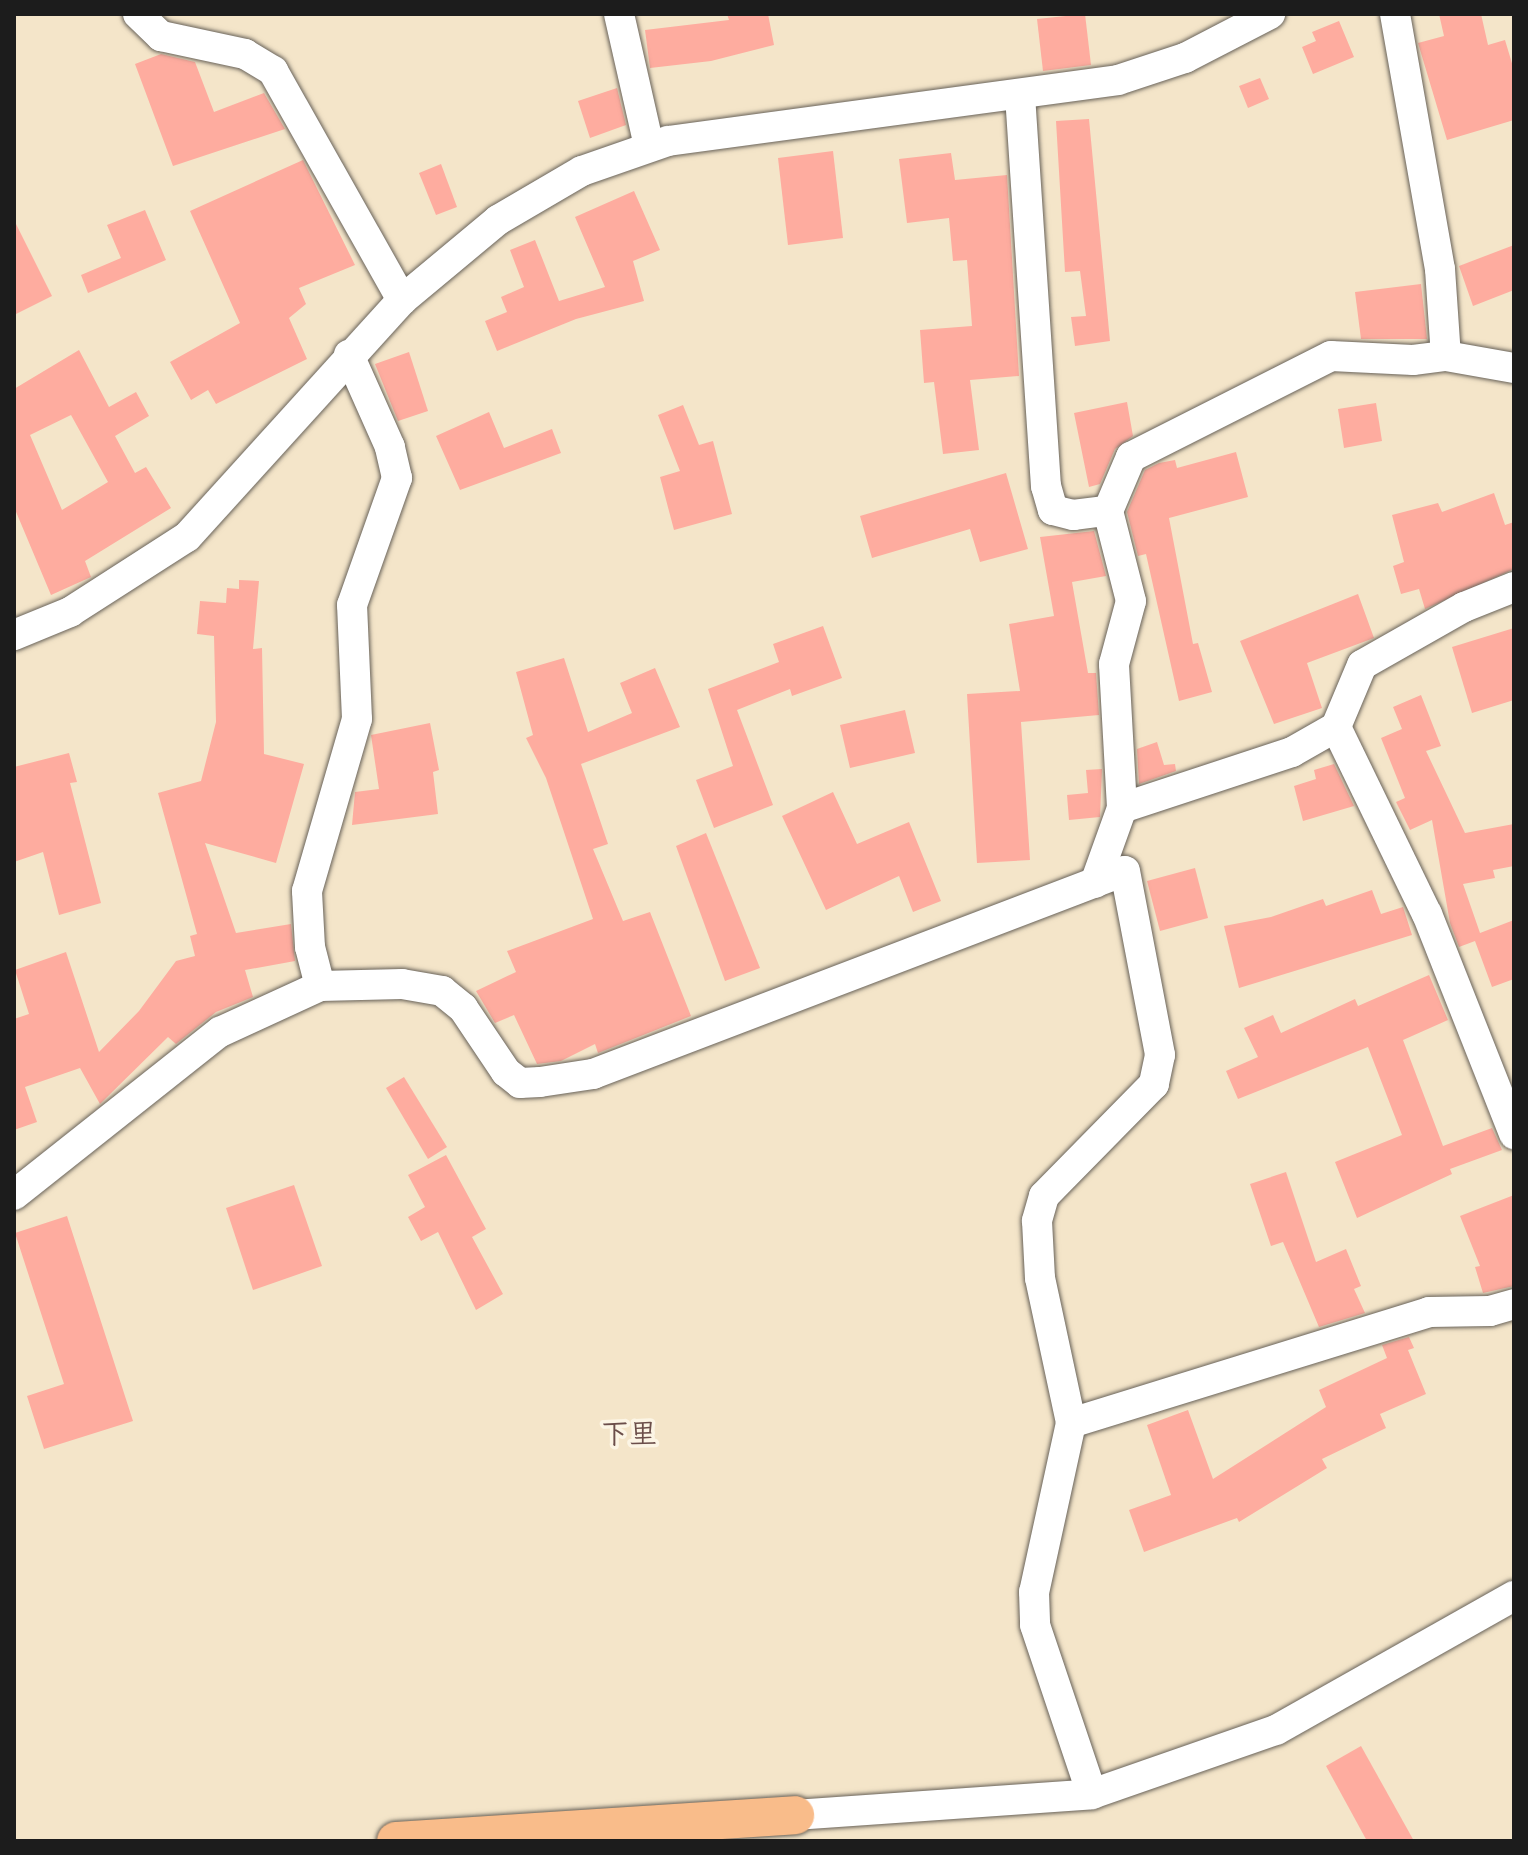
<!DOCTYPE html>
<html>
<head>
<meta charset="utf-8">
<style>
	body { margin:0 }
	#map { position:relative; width:1528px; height:1855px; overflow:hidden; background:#f4e5c9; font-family:Kalam,"Klee One",sans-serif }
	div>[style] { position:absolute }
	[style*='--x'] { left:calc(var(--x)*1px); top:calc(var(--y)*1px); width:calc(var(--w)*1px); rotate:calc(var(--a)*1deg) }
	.building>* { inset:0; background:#feac9f }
	.roads { filter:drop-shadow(0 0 2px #686259) drop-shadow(0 0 2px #686259) }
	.minor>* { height:30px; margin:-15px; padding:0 15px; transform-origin:15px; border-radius:15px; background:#fff }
	.major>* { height:38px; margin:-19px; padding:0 19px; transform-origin:19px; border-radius:19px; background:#f9bc8a }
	span { translate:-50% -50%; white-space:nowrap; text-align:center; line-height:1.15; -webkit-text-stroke:7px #fcf5e5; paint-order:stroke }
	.neighbourhood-label { font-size:28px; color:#6b4e4a; font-weight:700 }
	.frame { position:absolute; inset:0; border:16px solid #1c1c1c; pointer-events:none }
</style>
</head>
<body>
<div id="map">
	<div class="building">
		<i style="clip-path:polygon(727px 14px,768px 14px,774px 45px,711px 61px,650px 68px,645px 30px,729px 20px)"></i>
		<i style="clip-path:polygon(1085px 14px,1091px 65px,1043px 71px,1037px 19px)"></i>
		<i style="clip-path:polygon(1439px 14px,1481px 14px,1488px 45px,1505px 40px,1514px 70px,1514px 120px,1447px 140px,1418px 43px,1444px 36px)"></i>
		<i style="clip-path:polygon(1339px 21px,1354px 57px,1313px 74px,1302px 47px,1316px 41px,1312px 32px)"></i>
		<i style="clip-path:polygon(161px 54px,195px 62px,214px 112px,264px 93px,285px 129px,173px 166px,135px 64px)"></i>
		<i style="clip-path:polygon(1260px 78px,1269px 99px,1248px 108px,1239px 86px)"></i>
		<i style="clip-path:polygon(617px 88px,626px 125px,590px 138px,578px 101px)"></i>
		<i style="clip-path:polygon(1089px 119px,1110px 341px,1075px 346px,1071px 317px,1086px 316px,1080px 271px,1065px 272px,1056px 121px)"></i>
		<i style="clip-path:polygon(833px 151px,843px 238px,788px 245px,778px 158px)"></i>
		<i style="clip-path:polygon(951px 153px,955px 180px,1007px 175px,1019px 376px,970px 380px,979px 450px,943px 454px,934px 382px,924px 383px,920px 330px,972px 326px,967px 260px,953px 261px,949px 218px,907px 223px,899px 159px)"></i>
		<i style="clip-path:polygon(303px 160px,355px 265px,299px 288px,306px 304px,289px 318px,307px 359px,216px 404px,208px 390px,191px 400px,170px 362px,240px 323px,190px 211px)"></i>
		<i style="clip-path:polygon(441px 164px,457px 207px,436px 215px,419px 173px)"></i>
		<i style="clip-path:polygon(634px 191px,660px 250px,633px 261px,644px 301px,576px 319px,497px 351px,485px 321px,507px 312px,501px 297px,524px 287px,510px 250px,535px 240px,559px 301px,605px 287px,575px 217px)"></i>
		<i style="clip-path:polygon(145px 210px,166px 260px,88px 293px,81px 275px,121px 258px,107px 225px)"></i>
		<i style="clip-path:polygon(14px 220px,52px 296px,14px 315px)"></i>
		<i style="clip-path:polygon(1514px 245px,1514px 290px,1473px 306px,1459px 266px)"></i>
		<i style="clip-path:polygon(1421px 284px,1427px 339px,1361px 339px,1355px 292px)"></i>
		<i style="clip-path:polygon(evenodd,79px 350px,109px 407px,136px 392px,149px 416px,115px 436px,135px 473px,146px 467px,171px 508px,85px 561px,91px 577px,51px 595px,14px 507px,14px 389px,79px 350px,71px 415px,108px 482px,62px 510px,30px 435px,71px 415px)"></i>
		<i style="clip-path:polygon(409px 352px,428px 411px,398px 421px,375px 364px)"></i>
		<i style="clip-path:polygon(1127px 402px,1133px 436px,1115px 449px,1100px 484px,1089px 487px,1074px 413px)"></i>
		<i style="clip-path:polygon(1376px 403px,1382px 441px,1344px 448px,1338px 409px)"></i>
		<i style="clip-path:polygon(683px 405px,699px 445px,713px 441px,732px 514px,674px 530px,660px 477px,680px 471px,658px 415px)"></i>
		<i style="clip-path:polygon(489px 412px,504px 448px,552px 429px,561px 453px,460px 490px,436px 436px)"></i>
		<i style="clip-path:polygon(1236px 452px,1248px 497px,1169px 518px,1193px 644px,1198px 643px,1212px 692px,1179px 701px,1146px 554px,1138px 556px,1127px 512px,1145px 470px,1159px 463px,1175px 460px,1177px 468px)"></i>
		<i style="clip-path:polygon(1006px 473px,1028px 549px,980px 562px,970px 529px,872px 558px,860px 516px)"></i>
		<i style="clip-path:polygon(1494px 493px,1505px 525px,1514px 522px,1514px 569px,1425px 609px,1419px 589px,1401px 594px,1393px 566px,1404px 562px,1392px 515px,1438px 503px,1442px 512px)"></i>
		<i style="clip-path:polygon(1094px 531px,1106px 576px,1072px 582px,1088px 673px,1096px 673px,1099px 715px,1021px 722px,1030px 860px,977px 863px,967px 694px,1020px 691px,1009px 624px,1054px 616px,1040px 537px)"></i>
		<i style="clip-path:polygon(239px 580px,259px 581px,253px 649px,262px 648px,264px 754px,304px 764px,276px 863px,205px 843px,236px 933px,291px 924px,295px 961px,245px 970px,253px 997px,216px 1012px,176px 1044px,168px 1037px,100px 1104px,80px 1068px,25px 1087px,37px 1122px,14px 1130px,14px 1019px,29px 1014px,15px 970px,66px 952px,99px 1052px,139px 1011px,176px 961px,195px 956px,190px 936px,197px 934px,158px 793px,201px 781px,216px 722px,214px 636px,197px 634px,200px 601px,226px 603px,227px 588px,239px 589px)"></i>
		<i style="clip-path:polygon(1358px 594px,1374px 638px,1307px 663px,1322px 708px,1274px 724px,1240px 641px)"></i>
		<i style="clip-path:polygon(823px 626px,842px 678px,792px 696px,790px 689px,737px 710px,773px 805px,714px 828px,696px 780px,733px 766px,708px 689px,779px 662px,773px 644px)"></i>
		<i style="clip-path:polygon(1514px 628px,1514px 700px,1472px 713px,1452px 647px)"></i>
		<i style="clip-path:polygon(564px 658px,588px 732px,632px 713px,620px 683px,655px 668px,680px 727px,581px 764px,608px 844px,593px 849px,623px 921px,650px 912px,691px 1016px,598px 1053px,595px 1044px,561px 1061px,537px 1064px,514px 1015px,495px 1023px,476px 991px,516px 972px,507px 951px,593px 919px,546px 778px,526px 738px,533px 735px,516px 672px)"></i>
		<i style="clip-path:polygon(1421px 695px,1441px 746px,1426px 751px,1465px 833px,1514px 824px,1514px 866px,1493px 870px,1495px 878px,1463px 884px,1480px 933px,1514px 920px,1514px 979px,1492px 987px,1475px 941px,1459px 947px,1450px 923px,1432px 820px,1410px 830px,1396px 802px,1405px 798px,1381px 738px,1402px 729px,1393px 707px)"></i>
		<i style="clip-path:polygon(905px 710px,915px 753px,850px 768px,840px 725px)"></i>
		<i style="clip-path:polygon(430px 723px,439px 770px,433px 772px,438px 814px,352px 825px,355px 792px,379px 789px,371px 735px)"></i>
		<i style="clip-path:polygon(1157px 742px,1164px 765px,1175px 764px,1176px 771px,1139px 784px,1137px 749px)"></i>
		<i style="clip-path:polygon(69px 753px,77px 782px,70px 783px,101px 903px,59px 915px,43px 852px,14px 862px,14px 767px)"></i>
		<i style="clip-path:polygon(1334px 764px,1354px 806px,1303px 821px,1294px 786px,1316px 779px,1314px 770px)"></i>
		<i style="clip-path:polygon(1102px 769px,1100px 817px,1069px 820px,1067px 795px,1088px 793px,1086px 770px)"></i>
		<i style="clip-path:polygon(833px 792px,857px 844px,909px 822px,941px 901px,913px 912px,899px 876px,826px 910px,782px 816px)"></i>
		<i style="clip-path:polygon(706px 833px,760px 968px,725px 981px,676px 846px)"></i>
		<i style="clip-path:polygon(1195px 868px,1208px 918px,1160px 931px,1147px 881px)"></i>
		<i style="clip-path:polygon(1372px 890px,1381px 914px,1403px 907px,1412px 935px,1239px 988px,1224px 926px,1271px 917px,1323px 899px,1326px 906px)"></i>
		<i style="clip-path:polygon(1429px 975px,1448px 1020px,1403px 1040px,1443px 1146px,1492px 1128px,1502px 1150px,1450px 1169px,1452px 1174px,1357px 1218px,1335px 1162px,1402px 1135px,1368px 1047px,1238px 1099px,1226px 1071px,1258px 1057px,1244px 1028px,1273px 1015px,1281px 1033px,1355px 999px,1358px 1006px)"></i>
		<i style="clip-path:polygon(404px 1077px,447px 1147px,428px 1159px,386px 1088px)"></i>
		<i style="clip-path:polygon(446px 1155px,486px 1229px,472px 1237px,503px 1294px,476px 1310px,438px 1232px,421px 1241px,408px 1217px,425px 1207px,408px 1175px)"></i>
		<i style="clip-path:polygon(1286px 1172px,1316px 1262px,1346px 1249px,1361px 1286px,1354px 1289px,1365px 1313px,1319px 1327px,1283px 1242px,1271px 1246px,1250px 1184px)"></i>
		<i style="clip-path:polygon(294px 1185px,322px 1266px,253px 1290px,226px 1208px)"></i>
		<i style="clip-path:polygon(1514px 1195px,1514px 1286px,1483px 1293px,1475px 1267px,1480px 1266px,1460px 1216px)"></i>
		<i style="clip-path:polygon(67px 1216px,133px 1421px,44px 1449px,27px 1396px,64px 1384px,15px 1233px)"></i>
		<i style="clip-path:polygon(1409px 1337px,1414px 1348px,1408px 1350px,1426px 1394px,1380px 1414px,1386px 1428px,1322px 1459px,1327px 1468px,1239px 1522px,1237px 1518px,1144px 1552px,1129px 1510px,1171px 1495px,1147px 1425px,1188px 1410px,1213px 1479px,1326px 1407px,1319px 1390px,1387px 1358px,1382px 1345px)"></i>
		<i style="clip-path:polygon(1361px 1746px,1414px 1841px,1367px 1841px,1326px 1766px)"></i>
	</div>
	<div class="roads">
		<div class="minor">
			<i style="--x:138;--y:14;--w:32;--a:44"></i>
			<i style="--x:161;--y:36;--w:86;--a:12.1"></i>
			<i style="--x:245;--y:54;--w:33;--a:31"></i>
			<i style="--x:273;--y:71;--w:263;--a:60.6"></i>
			<i style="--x:619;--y:14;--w:135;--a:77.2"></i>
			<i style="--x:1395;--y:14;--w:259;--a:80"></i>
			<i style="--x:1440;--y:269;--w:87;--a:86.1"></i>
			<i style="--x:1020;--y:95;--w:392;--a:86.2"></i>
			<i style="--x:1046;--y:486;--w:25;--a:74"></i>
			<i style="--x:1053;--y:510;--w:21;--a:14"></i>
			<i style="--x:1073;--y:515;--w:35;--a:-7"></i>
			<i style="--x:1108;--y:511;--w:59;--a:-66.9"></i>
			<i style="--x:1131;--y:457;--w:224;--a:-26.8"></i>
			<i style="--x:1331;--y:356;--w:82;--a:2.8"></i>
			<i style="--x:1413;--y:360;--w:33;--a:-7"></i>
			<i style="--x:1446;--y:356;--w:69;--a:10"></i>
			<i style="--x:1514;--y:587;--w:54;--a:158.2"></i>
			<i style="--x:1464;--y:607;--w:117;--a:150.4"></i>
			<i style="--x:1362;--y:665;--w:67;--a:112.8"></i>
			<i style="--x:1336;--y:727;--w:208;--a:64.1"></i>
			<i style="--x:1427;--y:914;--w:237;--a:68.4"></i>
			<i style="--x:14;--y:635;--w:61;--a:-22.3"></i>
			<i style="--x:70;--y:612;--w:139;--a:-32.7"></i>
			<i style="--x:187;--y:537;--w:320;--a:-47.8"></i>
			<i style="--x:402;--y:300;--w:125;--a:-39.8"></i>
			<i style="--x:498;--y:220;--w:97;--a:-30.3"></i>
			<i style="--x:582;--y:171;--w:91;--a:-19.2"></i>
			<i style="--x:668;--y:141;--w:454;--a:-7.7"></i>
			<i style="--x:1118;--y:80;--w:71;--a:-18.2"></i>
			<i style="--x:1185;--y:58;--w:96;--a:-27.4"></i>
			<i style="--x:1122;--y:808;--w:179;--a:-18.2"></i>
			<i style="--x:1292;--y:752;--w:51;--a:-29.6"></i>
			<i style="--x:1095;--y:883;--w:80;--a:-70.2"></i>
			<i style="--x:1122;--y:808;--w:144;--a:-93.2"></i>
			<i style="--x:1114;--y:664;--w:65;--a:-74.9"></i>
			<i style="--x:1131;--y:601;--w:93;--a:-104.3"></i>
			<i style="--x:320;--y:986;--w:40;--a:-104.4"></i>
			<i style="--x:310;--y:947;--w:56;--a:-93.1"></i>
			<i style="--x:307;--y:891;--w:179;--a:-73.8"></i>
			<i style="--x:357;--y:719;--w:114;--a:-92.5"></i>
			<i style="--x:352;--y:605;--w:135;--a:-70.5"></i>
			<i style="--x:397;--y:478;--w:32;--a:-103"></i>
			<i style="--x:390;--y:447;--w:101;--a:-114"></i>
			<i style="--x:14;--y:1195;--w:263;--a:-38.4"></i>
			<i style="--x:220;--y:1032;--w:110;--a:-24.7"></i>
			<i style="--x:320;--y:986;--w:82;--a:-1.4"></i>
			<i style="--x:402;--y:984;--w:41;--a:9.9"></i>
			<i style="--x:442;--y:991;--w:27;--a:39"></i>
			<i style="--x:463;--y:1008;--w:77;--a:56.1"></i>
			<i style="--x:506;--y:1072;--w:18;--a:38"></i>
			<i style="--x:520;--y:1083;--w:20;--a:-3"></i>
			<i style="--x:540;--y:1082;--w:54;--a:-8.6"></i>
			<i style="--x:593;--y:1074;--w:569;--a:-20.89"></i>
			<i style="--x:1125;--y:871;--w:187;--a:79.2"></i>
			<i style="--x:1160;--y:1055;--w:30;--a:102"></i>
			<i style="--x:1154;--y:1084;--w:157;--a:134.5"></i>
			<i style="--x:1044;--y:1196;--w:26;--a:106"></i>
			<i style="--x:1037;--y:1221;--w:57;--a:87"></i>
			<i style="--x:1040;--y:1278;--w:148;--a:77.9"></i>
			<i style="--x:1071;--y:1423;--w:173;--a:102.3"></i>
			<i style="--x:1034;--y:1592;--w:33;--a:88"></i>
			<i style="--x:1035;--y:1625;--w:178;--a:71.4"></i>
			<i style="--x:1071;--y:1423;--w:375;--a:-17.2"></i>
			<i style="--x:1429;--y:1312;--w:61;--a:-0.9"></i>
			<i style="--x:1490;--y:1311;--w:25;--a:-16"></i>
			<i style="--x:795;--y:1815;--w:298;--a:-4"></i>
			<i style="--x:1092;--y:1794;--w:195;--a:-19.2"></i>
			<i style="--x:1276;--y:1730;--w:273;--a:-29.4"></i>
		</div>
		<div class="major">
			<i style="--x:396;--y:1841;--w:400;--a:-3.7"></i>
		</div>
	</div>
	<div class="neighbourhood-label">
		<span style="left:629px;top:1436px">下里</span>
	</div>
	<div class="frame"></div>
</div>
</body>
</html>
